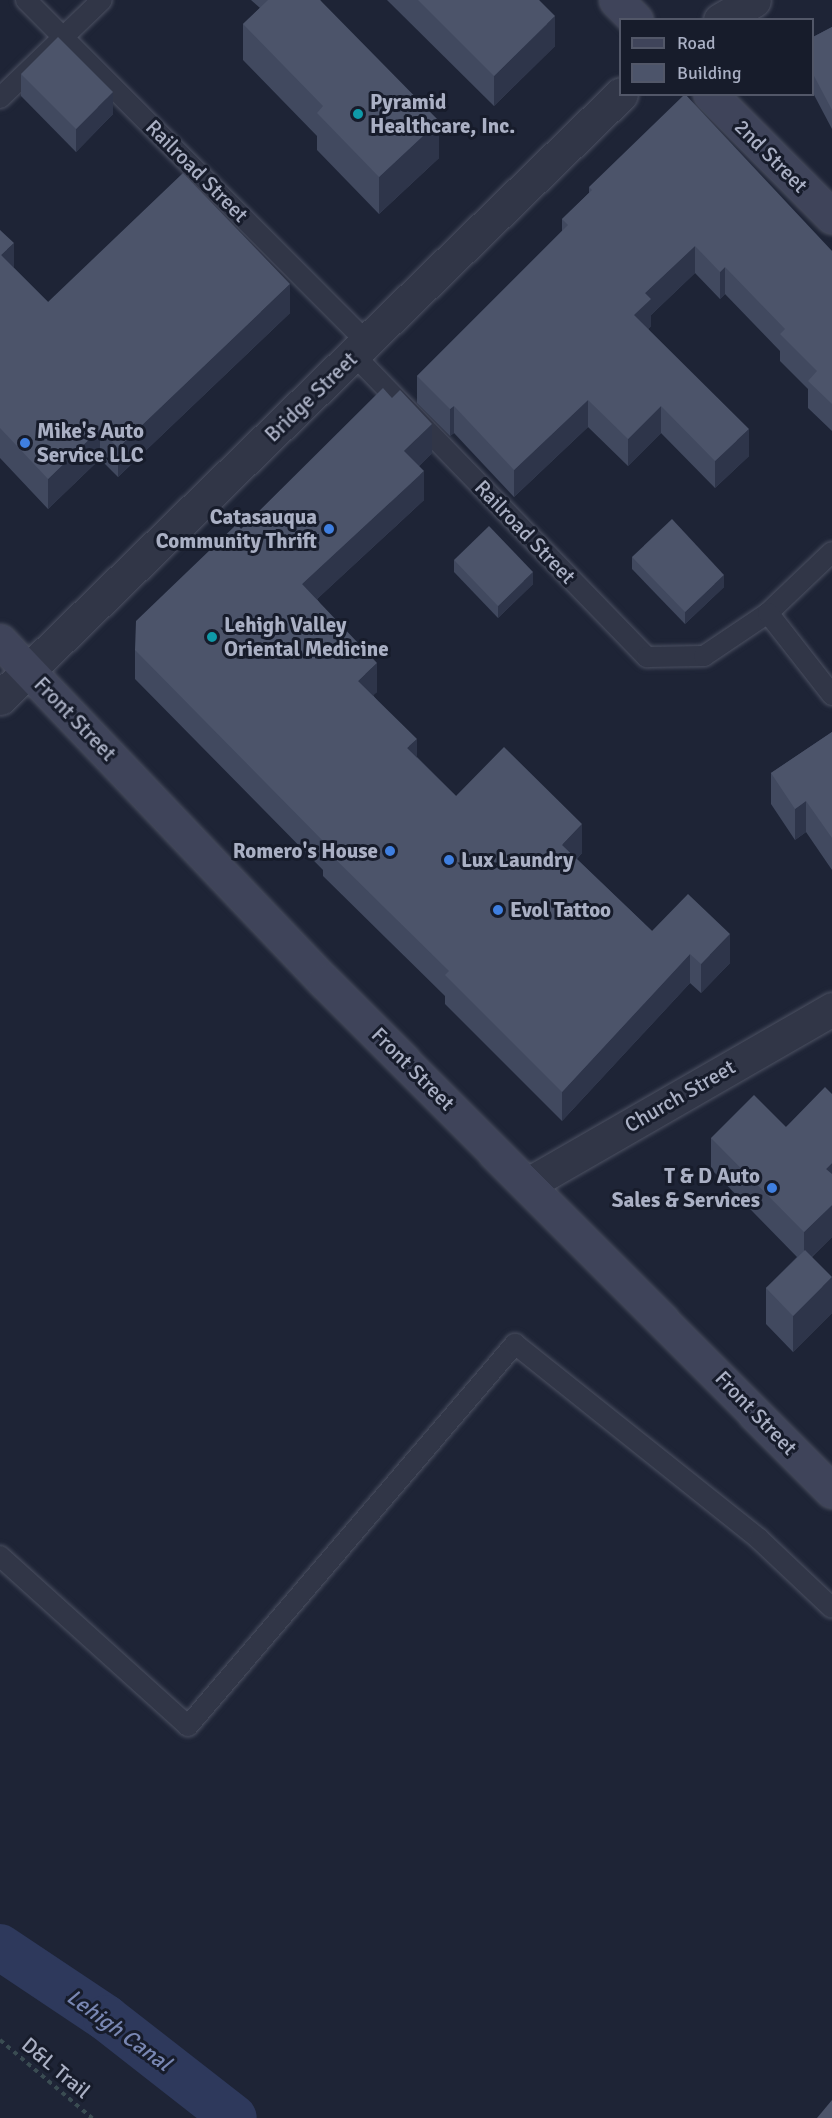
<!DOCTYPE html>
<html>
<head>
<meta charset="utf-8">
<style>
	body { margin:0 }
	#map { position:relative; width:832px; height:2118px; overflow:hidden; background:#1e2436; font-family:Signika,sans-serif }
	div>[style] { position:absolute }
	[style*='--x'] { left:calc(var(--x)*1px); top:calc(var(--y)*1px); width:calc(var(--w)*1px); rotate:calc(var(--a)*1deg) }
	.canal>* { height:46px; margin:-23px; padding:0 23px; transform-origin:23px; border-radius:23px; background:#2e395c }
	.path>* { height:4px; margin-top:-2px; transform-origin:0; background:repeating-linear-gradient(90deg,#3a4c52 0 4.5px,transparent 0 9px) }
	.roads { filter:drop-shadow(0 0 2px #4c5162) drop-shadow(0 0 2px #4c5162) }
	.lane>* { height:20px; margin:-10px; padding:0 10px; transform-origin:10px; border-radius:10px; background:#313647 }
	.street>* { height:33px; margin:-16.5px; padding:0 16.5px; transform-origin:16.5px; border-radius:16.5px; background:#313647 }
	.secondary>* { height:33px; margin:-16.5px; padding:0 16.5px; transform-origin:16.5px; border-radius:16.5px; background:#3f445a }
	.wall>* { inset:0; background:#41495f }
	.shaded-wall>* { inset:0; background:#2e354a }
	.building>* { inset:0; background:#4c546a }
	.dots>* { width:16px; height:16px; translate:-50% -50%; box-sizing:border-box; border:3px solid #171c2b; border-radius:50% }
	span { translate:-50% -50%; white-space:nowrap; text-align:center; line-height:1.15; -webkit-text-stroke:6px #171c2b; paint-order:stroke }
	.poi-label { font-size:21px; color:#aab0c4; font-weight:700 }
	.left { translate:0 -50%; text-align:left }
	.right { translate:-100% -50%; text-align:right }
	.street-label { font-size:21px; color:#aab0c4 }
	.water-label { font-size:22px; color:#7987b3; font-style:italic }
	.legend { position:absolute; left:619px; top:18px; width:195px; height:78px; box-sizing:border-box; background:#171c2b; border:2px solid #525768; margin:0; padding:8px 10px; list-style:none; font-size:18px; color:#aab0c4 }
	.legend li { display:flex; align-items:center; gap:12px; height:30px }
	.legend b { width:30px; border:2px solid #525768 }
</style>
</head>
<body>
<div id="map">
	<div class="canal">
		<i style="--x:0;--y:1947;--w:128;--a:33.8"></i>
		<i style="--x:106;--y:2018;--w:162;--a:38"></i>
	</div>
	<div class="path">
		<i style="--x:0;--y:2040;--w:121;--a:40.3"></i>
	</div>
	<div class="roads">
		<div class="lane">
			<i style="--x:26;--y:0;--w:483;--a:45.1"></i>
			<i style="--x:0;--y:98;--w:141;--a:-43.9"></i>
			<i style="--x:354;--y:355;--w:421;--a:45.9"></i>
			<i style="--x:647;--y:657;--w:57;--a:-1"></i>
			<i style="--x:704;--y:656;--w:77;--a:-33.9"></i>
			<i style="--x:768;--y:613;--w:88;--a:-43.6"></i>
			<i style="--x:768;--y:613;--w:104;--a:52"></i>
			<i style="--x:0;--y:1556;--w:253;--a:42.1"></i>
			<i style="--x:188;--y:1726;--w:503;--a:-49.44"></i>
			<i style="--x:515;--y:1344;--w:312;--a:38.6"></i>
			<i style="--x:759;--y:1539;--w:100;--a:43.4"></i>
		</div>
		<div class="street">
			<i style="--x:720;--y:20;--w:39;--a:-30"></i>
			<i style="--x:0;--y:698;--w:866;--a:-44.2"></i>
			<i style="--x:528;--y:1184;--w:351;--a:-29.9"></i>
		</div>
		<div class="secondary">
			<i style="--x:616;--y:0;--w:28;--a:45"></i>
			<i style="--x:710;--y:94;--w:173;--a:45.2"></i>
			<i style="--x:0;--y:641;--w:470;--a:46.4"></i>
			<i style="--x:324;--y:981;--w:720;--a:45.11"></i>
		</div>
	</div>
	<div class="wall">
		<i style="clip-path:polygon(251px 0,320px 0,439px 158px,379px 214px,317px 150px,317px 136px,243px 60px,243px 24px,260px 8px)"></i>
		<i style="clip-path:polygon(387px 0,539px 0,555px 46px,494px 106px)"></i>
		<i style="clip-path:polygon(832px 27px,832px 129px,813px 93px,813px 37px)"></i>
		<i style="clip-path:polygon(21px 74px,113px 114px,76px 152px,21px 96px)"></i>
		<i style="clip-path:polygon(589px 187px,832px 251px,832px 431px,808px 408px,808px 389px,780px 361px,780px 351px,725px 294px,720px 299px,695px 273px,651px 315px,651px 326px,648px 329px,749px 456px,715px 488px,661px 433px,628px 466px,588px 427px,514px 497px,454px 433px,450px 436px,417px 403px,417px 376px,562px 231px,562px 219px,589px 193px)"></i>
		<i style="clip-path:polygon(0 230px,14px 268px,48px 302px,290px 313px,118px 477px,100px 459px,48px 509px,0 458px)"></i>
		<i style="clip-path:polygon(432px 453px,419px 466px,424px 500px,317px 599px,377px 692px,373px 695px,417px 757px,456px 796px,582px 853px,577px 859px,652px 931px,730px 963px,701px 993px,690px 983px,562px 1121px,445px 1004px,445px 996px,323px 876px,323px 870px,135px 679px,135px 650px,241px 529px)"></i>
		<i style="clip-path:polygon(632px 557px,724px 587px,685px 624px,632px 569px)"></i>
		<i style="clip-path:polygon(454px 560px,533px 584px,498px 618px,454px 572px)"></i>
		<i style="clip-path:polygon(832px 732px,832px 870px,806px 832px,795px 840px,771px 804px,771px 773px)"></i>
		<i style="clip-path:polygon(832px 1094px,832px 1237px,812px 1257px,832px 1313px,793px 1352px,766px 1324px,766px 1288px,797px 1257px,711px 1169px,711px 1138px,786px 1127px)"></i>
	</div>
	<div class="shaded-wall">
		<i style="clip-path:polygon(555px 16px,555px 46px,494px 106px,494px 76px)"></i>
		<i style="clip-path:polygon(113px 92px,113px 114px,76px 152px,76px 129px)"></i>
		<i style="clip-path:polygon(439px 121px,439px 158px,379px 214px,379px 177px)"></i>
		<i style="clip-path:polygon(14px 243px,14px 273px,1px 255px)"></i>
		<i style="clip-path:polygon(695px 246px,695px 273px,651px 315px,651px 326px,634px 342px,634px 315px,645px 293px)"></i>
		<i style="clip-path:polygon(725px 267px,725px 294px,720px 299px,720px 272px)"></i>
		<i style="clip-path:polygon(290px 284px,290px 313px,118px 477px,118px 448px)"></i>
		<i style="clip-path:polygon(588px 400px,588px 427px,514px 497px,514px 470px)"></i>
		<i style="clip-path:polygon(454px 406px,454px 433px,450px 436px,450px 409px)"></i>
		<i style="clip-path:polygon(661px 406px,661px 433px,628px 466px,628px 439px)"></i>
		<i style="clip-path:polygon(432px 424px,432px 453px,404px 480px,404px 451px)"></i>
		<i style="clip-path:polygon(100px 429px,100px 459px,48px 509px,48px 479px)"></i>
		<i style="clip-path:polygon(749px 429px,749px 456px,715px 488px,715px 461px)"></i>
		<i style="clip-path:polygon(424px 471px,424px 500px,302px 613px,302px 584px)"></i>
		<i style="clip-path:polygon(533px 572px,533px 584px,498px 618px,498px 606px)"></i>
		<i style="clip-path:polygon(724px 575px,724px 587px,685px 624px,685px 612px)"></i>
		<i style="clip-path:polygon(377px 663px,377px 692px,358px 710px,358px 681px)"></i>
		<i style="clip-path:polygon(417px 739px,417px 768px,407px 748px)"></i>
		<i style="clip-path:polygon(806px 801px,806px 832px,795px 840px,795px 809px)"></i>
		<i style="clip-path:polygon(582px 824px,582px 853px,562px 874px,562px 845px)"></i>
		<i style="clip-path:polygon(730px 934px,730px 963px,701px 993px,701px 964px)"></i>
		<i style="clip-path:polygon(690px 954px,690px 983px,562px 1121px,562px 1092px)"></i>
		<i style="clip-path:polygon(832px 1163px,832px 1195px,826px 1169px)"></i>
		<i style="clip-path:polygon(832px 1205px,832px 1237px,804px 1264px,804px 1232px)"></i>
		<i style="clip-path:polygon(832px 1277px,832px 1313px,793px 1352px,793px 1316px)"></i>
	</div>
	<div class="building">
		<i style="clip-path:polygon(268px 0,320px 0,439px 121px,379px 177px,317px 113px,323px 106px,243px 24px)"></i>
		<i style="clip-path:polygon(418px 0,539px 0,555px 16px,494px 76px)"></i>
		<i style="clip-path:polygon(832px 27px,832px 110px,813px 74px,813px 37px)"></i>
		<i style="clip-path:polygon(58px 37px,113px 92px,76px 129px,21px 74px)"></i>
		<i style="clip-path:polygon(685px 94px,832px 251px,832px 404px,808px 381px,817px 371px,780px 334px,785px 329px,725px 267px,720px 272px,695px 246px,645px 293px,651px 299px,634px 315px,749px 429px,715px 461px,661px 406px,628px 439px,588px 400px,514px 470px,454px 406px,450px 409px,417px 376px,568px 225px,562px 219px,592px 190px,589px 187px)"></i>
		<i style="clip-path:polygon(183px 173px,290px 284px,118px 448px,100px 429px,48px 479px,0 428px,0 230px,14px 243px,1px 255px,48px 302px)"></i>
		<i style="clip-path:polygon(383px 388px,392px 398px,400px 390px,432px 424px,404px 451px,424px 471px,302px 584px,377px 663px,358px 681px,417px 739px,407px 748px,456px 796px,504px 747px,582px 824px,562px 845px,652px 931px,688px 894px,730px 934px,701px 964px,690px 954px,562px 1092px,445px 975px,449px 971px,323px 847px,326px 844px,135px 650px,136px 621px,237px 524px,241px 529px)"></i>
		<i style="clip-path:polygon(672px 519px,724px 575px,685px 612px,632px 557px)"></i>
		<i style="clip-path:polygon(489px 526px,533px 572px,498px 606px,454px 560px)"></i>
		<i style="clip-path:polygon(832px 732px,832px 838px,806px 801px,795px 809px,771px 773px)"></i>
		<i style="clip-path:polygon(825px 1087px,832px 1094px,832px 1163px,826px 1169px,832px 1174px,832px 1205px,804px 1232px,711px 1138px,754px 1095px,786px 1127px)"></i>
		<i style="clip-path:polygon(805px 1250px,832px 1277px,793px 1316px,766px 1288px)"></i>
		<i style="clip-path:polygon(832px 2100px,832px 2118px,817px 2118px)"></i>
	</div>
	<div class="dots">
		<i style="left:358px;top:114px;background:#0f9aa8"></i>
		<i style="left:25px;top:443px;background:#3f7fe0"></i>
		<i style="left:329px;top:529px;background:#3f7fe0"></i>
		<i style="left:212px;top:637px;background:#0f9aa8"></i>
		<i style="left:390px;top:851px;background:#3f7fe0"></i>
		<i style="left:449px;top:860px;background:#3f7fe0"></i>
		<i style="left:498px;top:910px;background:#3f7fe0"></i>
		<i style="left:772px;top:1188px;background:#3f7fe0"></i>
	</div>
	<div class="poi-label">
		<span class="left" style="left:370px;top:114px">Pyramid<br>Healthcare, Inc.</span>
		<span class="left" style="left:37px;top:443px">Mike's Auto<br>Service LLC</span>
		<span class="right" style="left:317px;top:529px">Catasauqua<br>Community Thrift</span>
		<span class="left" style="left:224px;top:637px">Lehigh Valley<br>Oriental Medicine</span>
		<span class="right" style="left:378px;top:851px">Romero's House</span>
		<span class="left" style="left:461px;top:860px">Lux Laundry</span>
		<span class="left" style="left:510px;top:910px">Evol Tattoo</span>
		<span class="right" style="left:760px;top:1188px">T &amp; D Auto<br>Sales &amp; Services</span>
	</div>
	<div class="street-label">
		<span style="left:771px;top:156px;rotate:45deg">2nd Street</span>
		<span style="left:197px;top:171px;rotate:45deg">Railroad Street</span>
		<span style="left:311px;top:397px;rotate:-44deg">Bridge Street</span>
		<span style="left:525px;top:532px;rotate:46deg">Railroad Street</span>
		<span style="left:75px;top:719px;rotate:46deg">Front Street</span>
		<span style="left:413px;top:1069px;rotate:45deg">Front Street</span>
		<span style="left:680px;top:1096px;rotate:-30deg">Church Street</span>
		<span style="left:756px;top:1413px;rotate:46deg">Front Street</span>
		<span style="left:56px;top:2068px;rotate:40deg">D&amp;L Trail</span>
	</div>
	<div class="water-label">
		<span style="left:119px;top:2030px;rotate:36deg">Lehigh Canal</span>
	</div>
	<ul class="legend">
	<li><b style="height:8px;background:#3f445a"></b>Road</li>
	<li><b style="height:16px;background:#4c546a"></b>Building</li>
	</ul>
</div>
</body>
</html>
